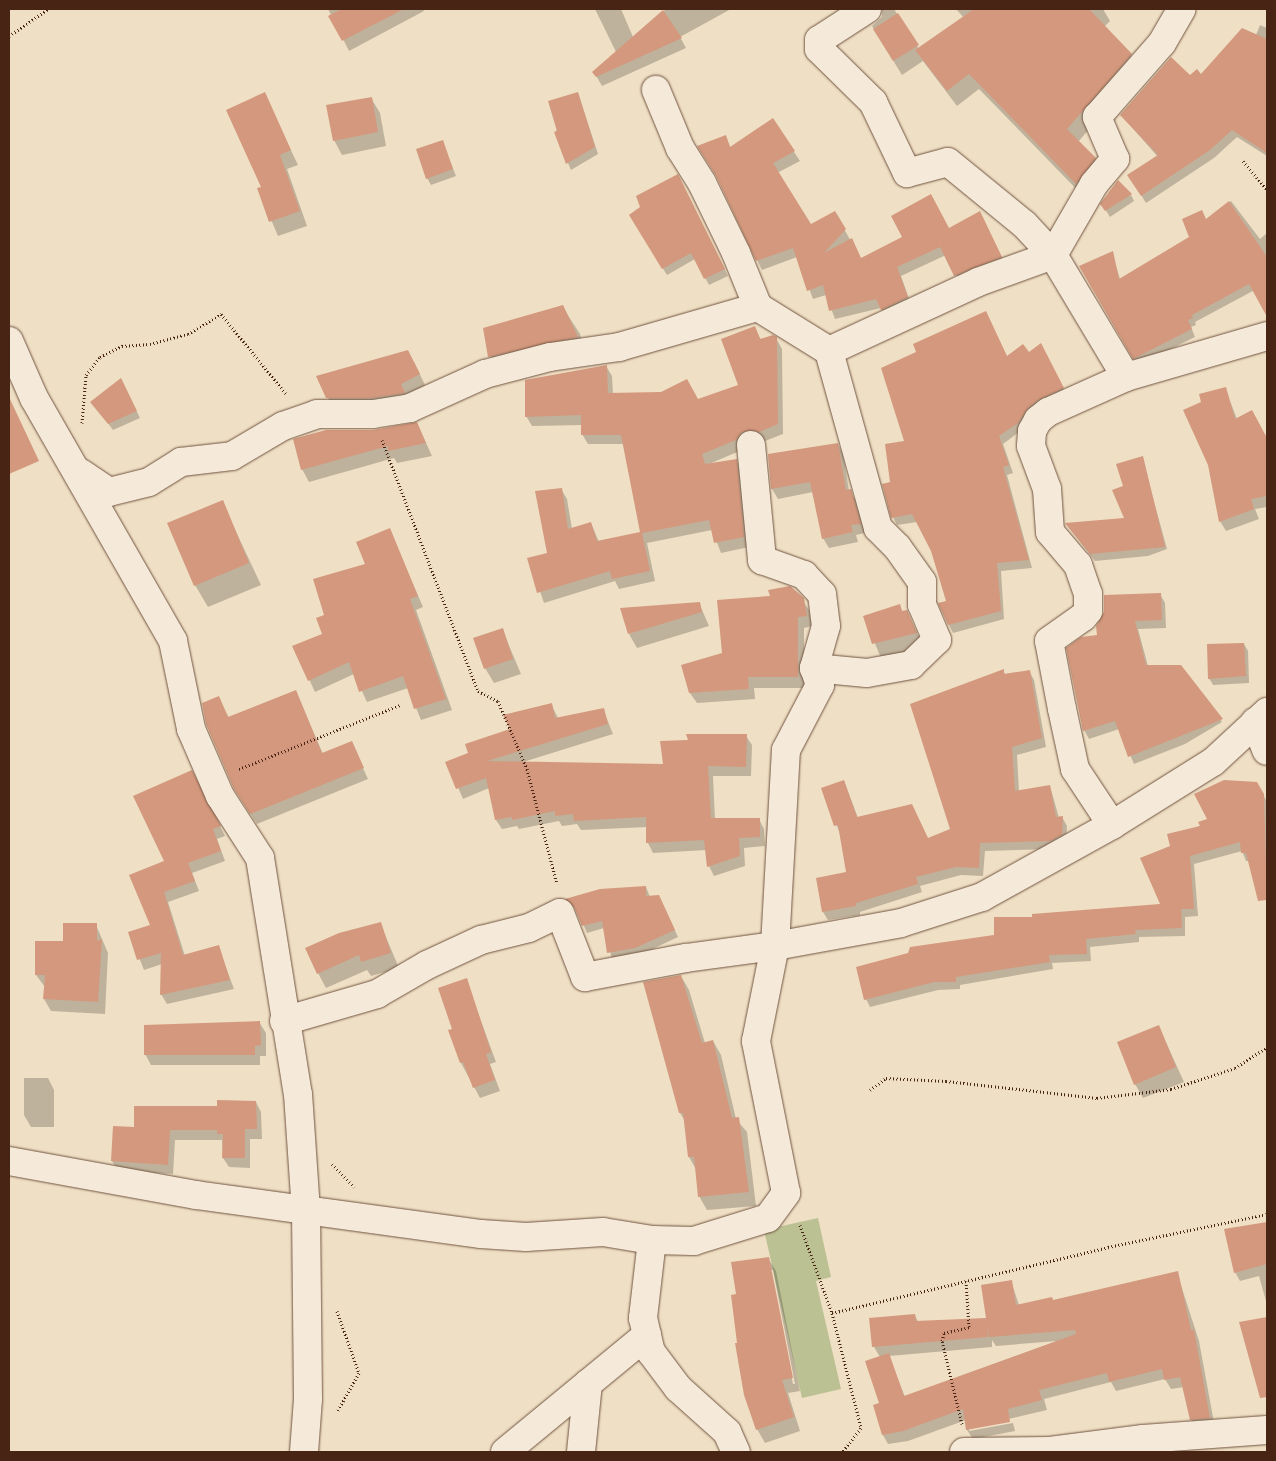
<!DOCTYPE html>
<html>
<head>
<meta charset="utf-8">
<style>
	body { margin:0 }
	#map { position:relative; width:1276px; height:1461px; overflow:hidden; background:#efdfc4; font-family:"IM FELL English",serif }
	div>[style] { position:absolute }
	[style*='--x'] { left:calc(var(--x)*1px); top:calc(var(--y)*1px); width:calc(var(--w)*1px); rotate:calc(var(--a)*1deg) }
	.green>* { inset:0; background:#bbc193 }
	.shadow>* { inset:0; background:#0003 }
	.building>* { inset:0; background:#d3987d }
	.path>* { height:3px; margin-top:-1.5px; transform-origin:0; background:repeating-linear-gradient(90deg,#472414 0 1px,transparent 0 3.5px) }
	.roads { filter:drop-shadow(0 0 1px #715340) drop-shadow(0 0 1px #715340) }
	.street>* { height:28px; margin:-14px; padding:0 14px; transform-origin:14px; border-radius:14px; background:#f5ead9 }
	span { translate:-50% -50%; white-space:nowrap; text-align:center; line-height:1.15; -webkit-text-stroke:5px #f5ead9; paint-order:stroke }
	.frame { position:absolute; inset:0; border:10px solid #472414; pointer-events:none }
</style>
</head>
<body>
<div id="map">
	<div class="green">
		<i style="clip-path:polygon(818px 1218px,831px 1277px,816px 1281px,841px 1389px,802px 1398px,764px 1230px)"></i>
	</div>
	<div class="shadow">
		<i style="clip-path:polygon(328px 9px,423px 9px,424px 11px,349px 51px)"></i>
		<i style="clip-path:polygon(595px 9px,621px 9px,633px 37px,666px 9px,731px 9px,680px 37px,686px 48px,602px 86px,594px 72px,616px 52px)"></i>
		<i style="clip-path:polygon(882px 9px,894px 9px,919px 49px,964px 18px,956px 9px,1103px 9px,1110px 21px,1104px 27px,1131px 55px,1140px 70px,1078px 142px,1095px 158px,1104px 174px,1086px 199px,979px 89px,957px 106px,923px 61px,902px 75px,872px 26px,882px 17px)"></i>
		<i style="clip-path:polygon(1260px 25px,1267px 28px,1267px 156px,1237px 137px,1214px 158px,1146px 203px,1129px 175px,1158px 157px,1121px 115px,1190px 77px,1201px 76px,1256px 35px)"></i>
		<i style="clip-path:polygon(578px 93px,598px 154px,571px 170px,555px 133px)"></i>
		<i style="clip-path:polygon(264px 94px,298px 165px,287px 169px,307px 226px,278px 236px,258px 189px,262px 187px)"></i>
		<i style="clip-path:polygon(371px 98px,380px 113px,386px 146px,342px 155px,334px 140px)"></i>
		<i style="clip-path:polygon(773px 120px,800px 161px,777px 173px,811px 226px,835px 213px,861px 259px,984px 221px,1006px 266px,961px 284px,946px 255px,901px 276px,912px 307px,887px 318px,881px 308px,835px 319px,826px 295px,813px 299px,797px 257px,762px 270px,757px 260px,725px 136px,731px 148px)"></i>
		<i style="clip-path:polygon(442px 141px,456px 176px,431px 185px,427px 178px)"></i>
		<i style="clip-path:polygon(681px 182px,728px 276px,709px 285px,695px 259px,667px 275px,630px 215px)"></i>
		<i style="clip-path:polygon(1131px 195px,1134px 201px,1110px 217px,1102px 204px)"></i>
		<i style="clip-path:polygon(1231px 201px,1260px 239px,1267px 233px,1267px 280px,1264px 285px,1195px 322px,1196px 325px,1191px 327px,1195px 337px,1138px 365px,1081px 267px,1112px 253px,1120px 279px,1191px 237px)"></i>
		<i style="clip-path:polygon(562px 306px,580px 334px,585px 352px,498px 371px,490px 357px)"></i>
		<i style="clip-path:polygon(755px 328px,761px 340px,776px 338px,782px 349px,783px 434px,765px 441px,748px 442px,742px 450px,709px 464px,736px 460px,742px 471px,749px 547px,721px 553px,712px 530px,647px 543px,655px 581px,619px 589px,615px 581px,544px 603px,529px 559px,549px 554px,561px 489px,567px 499px,572px 529px,591px 523px,599px 542px,641px 533px,625px 444px,588px 444px,582px 434px,582px 425px,532px 426px,526px 416px,606px 366px,612px 376px,613px 394px,698px 401px,740px 386px)"></i>
		<i style="clip-path:polygon(1045px 353px,1067px 396px,1003px 444px,1013px 473px,1007px 475px,1032px 568px,1001px 571px,1004px 619px,953px 633px,949px 625px,947px 602px,932px 550px,917px 522px,897px 525px,893px 517px,891px 483px,906px 442px,1007px 358px)"></i>
		<i style="clip-path:polygon(414px 362px,425px 385px,406px 395px,334px 409px,328px 398px)"></i>
		<i style="clip-path:polygon(121px 379px,140px 418px,113px 430px,92px 402px)"></i>
		<i style="clip-path:polygon(1225px 388px,1237px 419px,1252px 411px,1267px 439px,1267px 507px,1255px 509px,1259px 519px,1226px 531px,1220px 521px,1202px 402px)"></i>
		<i style="clip-path:polygon(417px 423px,432px 456px,397px 463px,394px 458px,309px 482px,302px 469px,373px 431px)"></i>
		<i style="clip-path:polygon(838px 444px,843px 454px,849px 491px,856px 500px,865px 533px,856px 535px,858px 542px,829px 548px,823px 538px,813px 492px,778px 499px,772px 489px,769px 455px)"></i>
		<i style="clip-path:polygon(1142px 458px,1167px 549px,1148px 556px,1095px 561px,1066px 524px,1126px 519px,1124px 487px)"></i>
		<i style="clip-path:polygon(222px 502px,261px 585px,208px 607px,195px 585px)"></i>
		<i style="clip-path:polygon(389px 529px,423px 607px,416px 610px,452px 710px,421px 720px,408px 688px,367px 702px,354px 674px,315px 692px,294px 647px,324px 634px,325px 615px,367px 565px)"></i>
		<i style="clip-path:polygon(795px 590px,809px 610px,812px 626px,804px 628px,804px 688px,754px 688px,755px 699px,697px 703px,690px 693px,771px 597px,770px 591px)"></i>
		<i style="clip-path:polygon(1160px 594px,1165px 603px,1166px 628px,1138px 629px,1148px 666px,1217px 714px,1222px 722px,1185px 744px,1134px 764px,1119px 729px,1089px 739px,1084px 730px,1099px 636px)"></i>
		<i style="clip-path:polygon(699px 603px,709px 626px,637px 648px,629px 634px)"></i>
		<i style="clip-path:polygon(899px 606px,903px 612px,907px 612px,924px 648px,881px 658px,864px 617px)"></i>
		<i style="clip-path:polygon(502px 629px,521px 674px,494px 683px,485px 668px)"></i>
		<i style="clip-path:polygon(1244px 644px,1248px 651px,1249px 683px,1213px 685px,1209px 678px)"></i>
		<i style="clip-path:polygon(1003px 671px,1006px 675px,1029px 671px,1034px 680px,1046px 747px,1017px 755px,1019px 792px,1050px 786px,1059px 818px,1062px 817px,1067px 826px,1066px 844px,1055px 849px,985px 851px,983px 876px,961px 875px,920px 886px,922px 892px,860px 912px,860px 915px,828px 920px,823px 912px,818px 879px,847px 873px,840px 834px,823px 789px,844px 781px,858px 818px,928px 839px,951px 830px)"></i>
		<i style="clip-path:polygon(296px 692px,323px 754px,351px 742px,368px 779px,257px 824px,241px 799px,218px 697px,229px 718px)"></i>
		<i style="clip-path:polygon(551px 704px,558px 718px,603px 709px,613px 734px,520px 763px,664px 765px,690px 741px,746px 736px,752px 745px,751px 776px,713px 776px,715px 819px,759px 819px,764px 829px,765px 846px,744px 848px,745px 866px,714px 876px,709px 866px,707px 850px,653px 853px,648px 843px,648px 827px,581px 830px,577px 824px,562px 826px,559px 821px,519px 829px,517px 826px,502px 829px,496px 820px,489px 788px,463px 799px,447px 762px,470px 753px)"></i>
		<i style="clip-path:polygon(197px 781px,225px 836px,217px 839px,225px 861px,192px 873px,199px 891px,168px 902px,185px 956px,218px 946px,234px 989px,167px 1004px,161px 994px,162px 964px,144px 970px,129px 932px,151px 926px,166px 861px)"></i>
		<i style="clip-path:polygon(1257px 783px,1267px 802px,1267px 893px,1260px 894px,1250px 861px,1246px 861px,1242px 851px,1194px 864px,1198px 916px,1185px 917px,1185px 936px,1139px 937px,1139px 942px,1090px 947px,1091px 961px,1052px 963px,1053px 969px,960px 985px,960px 989px,938px 990px,870px 1007px,866px 999px,1034px 919px,1162px 905px,1171px 847px)"></i>
		<i style="clip-path:polygon(646px 887px,650px 897px,659px 896px,678px 937px,640px 955px,612px 959px,604px 928px,587px 933px,578px 912px,566px 899px)"></i>
		<i style="clip-path:polygon(380px 923px,399px 968px,371px 976px,367px 970px,326px 988px,318px 973px)"></i>
		<i style="clip-path:polygon(96px 925px,108px 953px,105px 1014px,51px 1011px,44px 999px,45px 987px,36px 975px,64px 942px)"></i>
		<i style="clip-path:polygon(681px 976px,689px 990px,705px 1043px,713px 1041px,721px 1055px,736px 1119px,747px 1132px,756px 1206px,707px 1210px,699px 1196px,697px 1171px,689px 1157px,685px 1121px,680px 1113px)"></i>
		<i style="clip-path:polygon(466px 980px,496px 1062px,490px 1064px,500px 1091px,480px 1098px,461px 1063px,453px 1029px)"></i>
		<i style="clip-path:polygon(259px 1022px,266px 1033px,266px 1056px,260px 1056px,260px 1065px,151px 1065px,145px 1054px)"></i>
		<i style="clip-path:polygon(1159px 1027px,1184px 1082px,1143px 1098px,1135px 1084px)"></i>
		<i style="clip-path:polygon(24px 1078px,48px 1078px,54px 1090px,54px 1127px,31px 1127px,24px 1115px)"></i>
		<i style="clip-path:polygon(256px 1102px,261px 1112px,262px 1139px,250px 1139px,250px 1168px,229px 1167px,223px 1158px,222px 1140px,175px 1140px,173px 1174px,118px 1171px,112px 1161px,135px 1128px,218px 1108px)"></i>
		<i style="clip-path:polygon(1266px 1224px,1267px 1226px,1267px 1305px,1259px 1276px,1240px 1281px,1235px 1272px)"></i>
		<i style="clip-path:polygon(evenodd,768px 1258px,776px 1271px,800px 1391px,788px 1393px,800px 1431px,765px 1443px,757px 1429px,739px 1344px,737px 1295px,768px 1258px,770px 1270px,773px 1270px,795px 1384px,793px 1384px,770px 1270px)"></i>
		<i style="clip-path:polygon(evenodd,1177px 1273px,1199px 1341px,1215px 1428px,1197px 1429px,1191px 1419px,1184px 1387px,1171px 1389px,1165px 1379px,1116px 1391px,1111px 1382px,1044px 1399px,1047px 1410px,969px 1428px,969px 1431px,1013px 1423px,1015px 1431px,973px 1439px,967px 1430px,966px 1420px,908px 1441px,888px 1444px,883px 1435px,880px 1357px,874px 1347px,915px 1315px,918px 1322px,987px 1319px,1011px 1281px,1019px 1305px,1053px 1301px,1177px 1273px,992px 1340px,996px 1346px,1057px 1341px,905px 1397px,889px 1356px,992px 1347px,992px 1340px)"></i>
	</div>
	<div class="building">
		<i style="clip-path:polygon(342px 9px,404px 9px,342px 41px,328px 16px)"></i>
		<i style="clip-path:polygon(974px 9px,1089px 9px,1132px 54px,1067px 129px,1096px 158px,1076px 184px,969px 74px,947px 91px,915px 50px)"></i>
		<i style="clip-path:polygon(663px 10px,682px 38px,596px 77px,592px 72px)"></i>
		<i style="clip-path:polygon(898px 13px,919px 45px,893px 61px,873px 29px)"></i>
		<i style="clip-path:polygon(1242px 28px,1267px 39px,1267px 153px,1232px 130px,1210px 150px,1141px 196px,1127px 175px,1158px 155px,1120px 115px,1171px 57px,1190px 75px,1197px 69px,1201px 74px)"></i>
		<i style="clip-path:polygon(265px 92px,291px 150px,280px 155px,300px 211px,269px 222px,257px 188px,261px 187px,226px 110px)"></i>
		<i style="clip-path:polygon(578px 92px,595px 147px,566px 164px,554px 132px,557px 131px,548px 101px)"></i>
		<i style="clip-path:polygon(372px 97px,378px 132px,333px 141px,326px 105px)"></i>
		<i style="clip-path:polygon(773px 118px,795px 151px,773px 163px,811px 224px,835px 211px,846px 229px,824px 253px,852px 238px,861px 258px,902px 237px,891px 216px,931px 194px,949px 228px,980px 211px,1002px 257px,954px 276px,940px 247px,897px 267px,908px 297px,881px 310px,876px 299px,829px 311px,823px 285px,807px 291px,793px 248px,756px 261px,716px 176px,697px 146px,726px 135px,730px 147px)"></i>
		<i style="clip-path:polygon(443px 140px,453px 169px,426px 179px,416px 149px)"></i>
		<i style="clip-path:polygon(678px 174px,725px 269px,704px 279px,691px 253px,662px 269px,629px 215px,640px 207px,636px 196px)"></i>
		<i style="clip-path:polygon(1118px 180px,1132px 194px,1105px 211px,1100px 204px)"></i>
		<i style="clip-path:polygon(1229px 201px,1267px 257px,1267px 317px,1249px 284px,1192px 315px,1193px 318px,1188px 320px,1192px 329px,1133px 359px,1079px 266px,1113px 251px,1119px 279px,1189px 237px,1182px 219px,1202px 210px,1206px 219px)"></i>
		<i style="clip-path:polygon(563px 305px,578px 337px,488px 357px,483px 328px)"></i>
		<i style="clip-path:polygon(986px 311px,1007px 356px,1023px 344px,1029px 352px,1041px 343px,1064px 388px,1038px 400px,1028px 408px,1018px 423px,999px 436px,1009px 465px,1003px 467px,1029px 560px,997px 563px,1001px 611px,948px 625px,938px 603px,946px 601px,931px 551px,912px 514px,891px 518px,882px 484px,890px 482px,885px 444px,904px 441px,881px 368px,916px 352px,913px 344px)"></i>
		<i style="clip-path:polygon(755px 326px,760px 339px,773px 335px,777px 337px,778px 424px,759px 432px,742px 432px,736px 440px,702px 454px,705px 464px,737px 459px,744px 537px,714px 543px,709px 520px,642px 533px,650px 571px,612px 579px,610px 571px,537px 593px,527px 558px,547px 553px,535px 491px,562px 488px,568px 529px,591px 522px,597px 541px,640px 532px,621px 435px,581px 435px,581px 415px,525px 417px,525px 380px,607px 365px,608px 393px,661px 392px,687px 379px,698px 399px,738px 385px,721px 339px)"></i>
		<i style="clip-path:polygon(408px 350px,420px 374px,401px 384px,405px 393px,372px 398px,326px 398px,316px 376px)"></i>
		<i style="clip-path:polygon(121px 378px,137px 411px,108px 424px,90px 402px)"></i>
		<i style="clip-path:polygon(1226px 387px,1235px 419px,1252px 410px,1267px 438px,1267px 496px,1251px 499px,1254px 509px,1219px 522px,1208px 465px,1183px 410px,1201px 402px,1199px 394px)"></i>
		<i style="clip-path:polygon(9px 397px,39px 461px,9px 474px)"></i>
		<i style="clip-path:polygon(417px 422px,426px 443px,388px 451px,388px 446px,301px 470px,293px 439px,326px 430px,373px 430px)"></i>
		<i style="clip-path:polygon(838px 443px,846px 490px,851px 489px,861px 524px,851px 525px,853px 532px,822px 539px,810px 482px,771px 489px,768px 454px)"></i>
		<i style="clip-path:polygon(1143px 456px,1165px 547px,1090px 554px,1065px 523px,1124px 518px,1112px 490px,1123px 486px,1116px 464px)"></i>
		<i style="clip-path:polygon(223px 500px,249px 563px,194px 586px,167px 523px)"></i>
		<i style="clip-path:polygon(390px 528px,418px 596px,410px 599px,446px 699px,414px 709px,403px 676px,359px 692px,349px 662px,308px 681px,292px 646px,322px 634px,316px 618px,324px 615px,313px 579px,365px 564px,356px 542px)"></i>
		<i style="clip-path:polygon(790px 586px,804px 598px,807px 616px,798px 617px,798px 677px,748px 677px,749px 689px,689px 693px,681px 665px,722px 653px,717px 600px,770px 596px,768px 590px)"></i>
		<i style="clip-path:polygon(1161px 593px,1162px 620px,1135px 621px,1146px 665px,1181px 665px,1223px 719px,1128px 757px,1115px 721px,1083px 731px,1066px 648px,1081px 637px,1097px 635px,1096px 626px,1104px 612px,1104px 595px)"></i>
		<i style="clip-path:polygon(700px 602px,702px 612px,628px 634px,620px 608px)"></i>
		<i style="clip-path:polygon(900px 604px,902px 611px,907px 610px,917px 633px,872px 644px,863px 616px)"></i>
		<i style="clip-path:polygon(503px 628px,513px 659px,484px 669px,473px 638px)"></i>
		<i style="clip-path:polygon(1244px 643px,1246px 676px,1208px 679px,1207px 644px)"></i>
		<i style="clip-path:polygon(1004px 669px,1004px 674px,1030px 670px,1042px 738px,1012px 747px,1015px 791px,1050px 785px,1056px 817px,1063px 816px,1062px 835px,1050px 841px,980px 843px,979px 868px,956px 867px,916px 877px,918px 884px,856px 903px,856px 906px,822px 912px,816px 878px,846px 872px,838px 825px,834px 826px,821px 788px,844px 780px,857px 817px,912px 804px,928px 838px,950px 829px,910px 704px)"></i>
		<i style="clip-path:polygon(296px 690px,322px 753px,352px 741px,364px 768px,250px 814px,234px 789px,206px 724px,202px 703px,219px 696px,228px 717px)"></i>
		<i style="clip-path:polygon(552px 703px,555px 718px,604px 708px,608px 724px,487px 761px,663px 764px,660px 741px,688px 740px,686px 734px,747px 734px,746px 767px,708px 766px,711px 818px,760px 818px,760px 837px,739px 838px,740px 856px,707px 867px,704px 840px,646px 843px,646px 817px,574px 821px,573px 814px,555px 816px,555px 811px,512px 820px,512px 817px,495px 820px,486px 778px,456px 789px,445px 762px,468px 753px,465px 744px,510px 729px,503px 715px)"></i>
		<i style="clip-path:polygon(192px 770px,221px 826px,213px 829px,221px 851px,188px 863px,195px 881px,164px 892px,183px 955px,219px 945px,230px 980px,160px 995px,161px 953px,137px 960px,128px 932px,150px 925px,129px 875px,164px 861px,133px 796px)"></i>
		<i style="clip-path:polygon(1224px 780px,1257px 782px,1264px 794px,1267px 900px,1258px 901px,1246px 853px,1241px 853px,1240px 842px,1190px 856px,1194px 909px,1181px 909px,1182px 928px,1135px 930px,1136px 934px,1086px 939px,1087px 954px,1049px 955px,1050px 962px,956px 977px,956px 982px,934px 982px,864px 1000px,856px 967px,908px 953px,910px 947px,994px 935px,994px 917px,1032px 917px,1032px 914px,1160px 904px,1140px 858px,1170px 846px,1167px 834px,1200px 826px,1198px 822px,1207px 819px,1194px 794px)"></i>
		<i style="clip-path:polygon(646px 886px,646px 896px,659px 895px,675px 930px,635px 948px,607px 953px,602px 921px,582px 926px,574px 907px,565px 899px,600px 889px)"></i>
		<i style="clip-path:polygon(381px 922px,391px 953px,361px 962px,359px 955px,317px 974px,305px 948px,339px 933px)"></i>
		<i style="clip-path:polygon(63px 923px,97px 923px,97px 941px,102px 939px,98px 1002px,43px 999px,45px 975px,35px 975px,35px 941px,63px 941px)"></i>
		<i style="clip-path:polygon(681px 975px,702px 1043px,713px 1040px,732px 1118px,739px 1117px,749px 1192px,698px 1197px,694px 1157px,688px 1157px,683px 1113px,679px 1113px,643px 982px)"></i>
		<i style="clip-path:polygon(467px 978px,491px 1052px,486px 1054px,495px 1080px,473px 1088px,463px 1062px,460px 1063px,448px 1030px,452px 1029px,438px 988px)"></i>
		<i style="clip-path:polygon(260px 1021px,261px 1045px,255px 1046px,255px 1055px,144px 1055px,144px 1025px)"></i>
		<i style="clip-path:polygon(1159px 1025px,1176px 1067px,1134px 1085px,1117px 1042px)"></i>
		<i style="clip-path:polygon(217px 1100px,256px 1101px,257px 1129px,245px 1129px,245px 1158px,222px 1158px,223px 1134px,217px 1134px,217px 1130px,170px 1130px,168px 1165px,111px 1161px,113px 1126px,134px 1127px,134px 1106px,217px 1106px)"></i>
		<i style="clip-path:polygon(1267px 1222px,1267px 1264px,1234px 1273px,1224px 1229px)"></i>
		<i style="clip-path:polygon(769px 1257px,793px 1378px,782px 1380px,794px 1417px,756px 1430px,744px 1395px,735px 1343px,737px 1343px,731px 1295px,736px 1294px,731px 1262px)"></i>
		<i style="clip-path:polygon(1178px 1271px,1191px 1330px,1194px 1330px,1210px 1418px,1190px 1420px,1180px 1377px,1164px 1380px,1162px 1369px,1109px 1382px,1107px 1373px,1039px 1390px,1042px 1400px,1008px 1409px,1010px 1422px,966px 1430px,963px 1409px,903px 1431px,882px 1435px,873px 1405px,879px 1403px,865px 1361px,889px 1353px,904px 1396px,1076px 1334px,1075px 1330px,989px 1337px,987px 1325px,988px 1337px,872px 1347px,869px 1318px,915px 1314px,916px 1321px,986px 1318px,981px 1285px,1012px 1280px,1016px 1305px,1052px 1297px,1053px 1300px)"></i>
		<i style="clip-path:polygon(1267px 1317px,1267px 1397px,1260px 1398px,1239px 1322px)"></i>
	</div>
	<div class="path">
		<i style="--x:9;--y:36;--w:47;--a:-34.7"></i>
		<i style="--x:1243;--y:161;--w:38;--a:50"></i>
		<i style="--x:82;--y:423;--w:48;--a:-85.2"></i>
		<i style="--x:86;--y:375;--w:23;--a:-52"></i>
		<i style="--x:100;--y:357;--w:25;--a:-27"></i>
		<i style="--x:122;--y:346;--w:28;--a:-4"></i>
		<i style="--x:150;--y:344;--w:39;--a:-15"></i>
		<i style="--x:188;--y:334;--w:39;--a:-31"></i>
		<i style="--x:221;--y:314;--w:104;--a:50.8"></i>
		<i style="--x:382;--y:440;--w:269;--a:69.1"></i>
		<i style="--x:478;--y:691;--w:22;--a:27"></i>
		<i style="--x:498;--y:701;--w:74;--a:66.9"></i>
		<i style="--x:527;--y:769;--w:119;--a:75.4"></i>
		<i style="--x:239;--y:769;--w:173;--a:-21.7"></i>
		<i style="--x:870;--y:1090;--w:20;--a:-37"></i>
		<i style="--x:886;--y:1078;--w:60;--a:2.9"></i>
		<i style="--x:946;--y:1081;--w:152;--a:6.4"></i>
		<i style="--x:1097;--y:1098;--w:75;--a:-6.9"></i>
		<i style="--x:1171;--y:1089;--w:67;--a:-18.2"></i>
		<i style="--x:1235;--y:1068;--w:38;--a:-33"></i>
		<i style="--x:332;--y:1164;--w:32;--a:46"></i>
		<i style="--x:800;--y:1225;--w:94;--a:70"></i>
		<i style="--x:832;--y:1313;--w:284;--a:-13.4"></i>
		<i style="--x:1108;--y:1247;--w:162;--a:-11.7"></i>
		<i style="--x:337;--y:1311;--w:66;--a:70.5"></i>
		<i style="--x:359;--y:1373;--w:43;--a:119.6"></i>
		<i style="--x:832;--y:1313;--w:119;--a:75.8"></i>
		<i style="--x:861;--y:1428;--w:31;--a:128"></i>
		<i style="--x:962;--y:1424;--w:85;--a:-103.5"></i>
		<i style="--x:942;--y:1341;--w:8;--a:-76"></i>
		<i style="--x:944;--y:1333;--w:26;--a:-13"></i>
		<i style="--x:969;--y:1327;--w:46;--a:-93.7"></i>
	</div>
	<div class="roads">
		<div class="street">
			<i style="--x:867;--y:9;--w:57;--a:147.1"></i>
			<i style="--x:819;--y:40;--w:9;--a:90"></i>
			<i style="--x:819;--y:49;--w:76;--a:44.5"></i>
			<i style="--x:873;--y:102;--w:79;--a:64.4"></i>
			<i style="--x:907;--y:173;--w:42;--a:-15"></i>
			<i style="--x:948;--y:162;--w:99;--a:39.3"></i>
			<i style="--x:1025;--y:225;--w:41;--a:47"></i>
			<i style="--x:1053;--y:255;--w:142;--a:59.1"></i>
			<i style="--x:9;--y:341;--w:62;--a:66.3"></i>
			<i style="--x:34;--y:398;--w:280;--a:60.2"></i>
			<i style="--x:173;--y:641;--w:90;--a:78.4"></i>
			<i style="--x:191;--y:729;--w:73;--a:66.6"></i>
			<i style="--x:220;--y:796;--w:74;--a:57.2"></i>
			<i style="--x:260;--y:858;--w:239;--a:80.9"></i>
			<i style="--x:298;--y:1094;--w:116;--a:86.1"></i>
			<i style="--x:306;--y:1210;--w:189;--a:89.4"></i>
			<i style="--x:308;--y:1399;--w:53;--a:94.3"></i>
			<i style="--x:829;--y:351;--w:164;--a:-24.8"></i>
			<i style="--x:978;--y:282;--w:80;--a:-19.8"></i>
			<i style="--x:1053;--y:255;--w:82;--a:-60"></i>
			<i style="--x:1094;--y:184;--w:33;--a:-50"></i>
			<i style="--x:1115;--y:159;--w:46;--a:-113.2"></i>
			<i style="--x:1097;--y:117;--w:98;--a:-48.7"></i>
			<i style="--x:1162;--y:43;--w:39;--a:-60"></i>
			<i style="--x:751;--y:445;--w:116;--a:84.5"></i>
			<i style="--x:762;--y:560;--w:45;--a:19.7"></i>
			<i style="--x:804;--y:575;--w:26;--a:47"></i>
			<i style="--x:822;--y:594;--w:32;--a:83"></i>
			<i style="--x:826;--y:626;--w:44;--a:105.9"></i>
			<i style="--x:81;--y:473;--w:34;--a:34"></i>
			<i style="--x:109;--y:492;--w:41;--a:-14"></i>
			<i style="--x:149;--y:482;--w:38;--a:-32"></i>
			<i style="--x:181;--y:462;--w:51;--a:-6.7"></i>
			<i style="--x:232;--y:456;--w:59;--a:-30.5"></i>
			<i style="--x:283;--y:426;--w:36;--a:-19"></i>
			<i style="--x:317;--y:414;--w:56;--a:0"></i>
			<i style="--x:373;--y:414;--w:37;--a:-9"></i>
			<i style="--x:410;--y:408;--w:82;--a:-24.4"></i>
			<i style="--x:485;--y:374;--w:67;--a:-14.7"></i>
			<i style="--x:550;--y:357;--w:70;--a:-8.2"></i>
			<i style="--x:619;--y:347;--w:145;--a:-16.1"></i>
			<i style="--x:1255;--y:722;--w:31;--a:68"></i>
			<i style="--x:1112;--y:825;--w:67;--a:-123.5"></i>
			<i style="--x:1075;--y:769;--w:61;--a:-102.2"></i>
			<i style="--x:1062;--y:709;--w:69;--a:-100.8"></i>
			<i style="--x:1049;--y:641;--w:42;--a:-35.2"></i>
			<i style="--x:1083;--y:617;--w:8;--a:-50"></i>
			<i style="--x:1088;--y:611;--w:17;--a:-90"></i>
			<i style="--x:1088;--y:594;--w:31;--a:-109"></i>
			<i style="--x:1078;--y:565;--w:43;--a:-130.3"></i>
			<i style="--x:1050;--y:532;--w:43;--a:-94"></i>
			<i style="--x:1047;--y:489;--w:46;--a:-110.4"></i>
			<i style="--x:1031;--y:446;--w:15;--a:-86"></i>
			<i style="--x:1032;--y:431;--w:13;--a:-61"></i>
			<i style="--x:1038;--y:420;--w:13;--a:-39"></i>
			<i style="--x:1048;--y:412;--w:85;--a:-24.2"></i>
			<i style="--x:1126;--y:377;--w:147;--a:-16.2"></i>
			<i style="--x:284;--y:1021;--w:97;--a:-16.2"></i>
			<i style="--x:377;--y:994;--w:58;--a:-30.1"></i>
			<i style="--x:427;--y:965;--w:60;--a:-24.8"></i>
			<i style="--x:481;--y:940;--w:49;--a:-14"></i>
			<i style="--x:529;--y:928;--w:34;--a:-26"></i>
			<i style="--x:560;--y:913;--w:69;--a:68.7"></i>
			<i style="--x:585;--y:977;--w:103;--a:-10.7"></i>
			<i style="--x:686;--y:958;--w:90;--a:-7.7"></i>
			<i style="--x:775;--y:946;--w:196;--a:-86.8"></i>
			<i style="--x:786;--y:750;--w:73;--a:-62.4"></i>
			<i style="--x:820;--y:685;--w:18;--a:-109"></i>
			<i style="--x:814;--y:668;--w:53;--a:5.4"></i>
			<i style="--x:867;--y:673;--w:45;--a:-10.3"></i>
			<i style="--x:911;--y:665;--w:36;--a:-44"></i>
			<i style="--x:937;--y:640;--w:38;--a:-113"></i>
			<i style="--x:922;--y:605;--w:23;--a:-90"></i>
			<i style="--x:922;--y:582;--w:43;--a:-125.5"></i>
			<i style="--x:897;--y:547;--w:27;--a:-135"></i>
			<i style="--x:878;--y:528;--w:184;--a:-105.5"></i>
			<i style="--x:829;--y:351;--w:84;--a:-148.2"></i>
			<i style="--x:758;--y:307;--w:58;--a:-112.2"></i>
			<i style="--x:736;--y:253;--w:78;--a:-115.9"></i>
			<i style="--x:702;--y:183;--w:41;--a:-122.2"></i>
			<i style="--x:680;--y:148;--w:63;--a:-112.5"></i>
			<i style="--x:9;--y:1161;--w:190;--a:10.3"></i>
			<i style="--x:196;--y:1195;--w:288;--a:7.8"></i>
			<i style="--x:481;--y:1234;--w:45;--a:3.8"></i>
			<i style="--x:526;--y:1237;--w:77;--a:-3.7"></i>
			<i style="--x:603;--y:1232;--w:50;--a:9.3"></i>
			<i style="--x:652;--y:1240;--w:42;--a:1.4"></i>
			<i style="--x:694;--y:1241;--w:77;--a:-17.3"></i>
			<i style="--x:768;--y:1218;--w:31;--a:-54"></i>
			<i style="--x:786;--y:1193;--w:155;--a:-101.2"></i>
			<i style="--x:756;--y:1041;--w:97;--a:-78.7"></i>
			<i style="--x:775;--y:946;--w:128;--a:-10.3"></i>
			<i style="--x:901;--y:923;--w:85;--a:-17.8"></i>
			<i style="--x:982;--y:897;--w:149;--a:-29"></i>
			<i style="--x:1112;--y:825;--w:119;--a:-32"></i>
			<i style="--x:1213;--y:762;--w:74;--a:-42.8"></i>
			<i style="--x:652;--y:1240;--w:79;--a:96.6"></i>
			<i style="--x:643;--y:1318;--w:35;--a:77"></i>
			<i style="--x:651;--y:1352;--w:45;--a:53.1"></i>
			<i style="--x:678;--y:1388;--w:66;--a:41.9"></i>
			<i style="--x:727;--y:1432;--w:22;--a:66"></i>
			<i style="--x:505;--y:1452;--w:184;--a:-39.5"></i>
			<i style="--x:581;--y:1452;--w:69;--a:-84.2"></i>
			<i style="--x:964;--y:1452;--w:86;--a:-0.7"></i>
			<i style="--x:1050;--y:1451;--w:94;--a:-7.4"></i>
			<i style="--x:1143;--y:1439;--w:124;--a:-4.2"></i>
		</div>
	</div>
	<div class="frame"></div>
</div>
</body>
</html>
